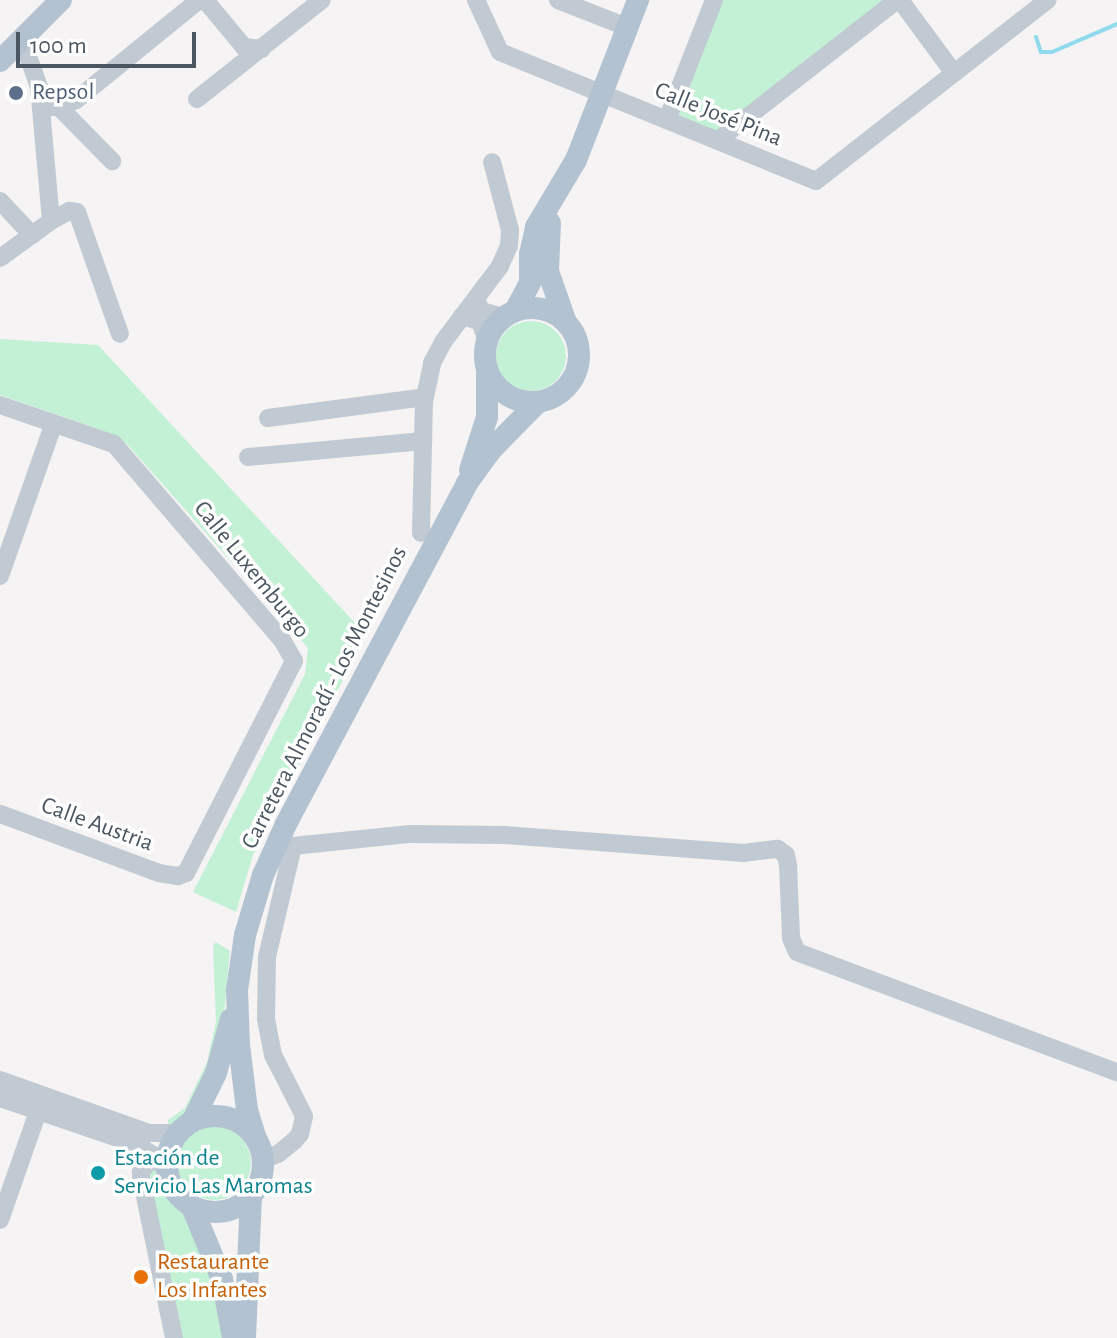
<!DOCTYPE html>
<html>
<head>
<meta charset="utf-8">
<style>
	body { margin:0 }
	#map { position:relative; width:1117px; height:1338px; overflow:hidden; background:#f5f3f3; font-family:"Alegreya Sans",sans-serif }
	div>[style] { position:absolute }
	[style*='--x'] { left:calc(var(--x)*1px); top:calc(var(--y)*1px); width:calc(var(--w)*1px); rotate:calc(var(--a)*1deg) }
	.green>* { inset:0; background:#c3f1d5 }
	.round { border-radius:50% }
	.stream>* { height:4px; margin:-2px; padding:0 2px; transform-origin:2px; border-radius:2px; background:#90daee }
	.minor>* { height:18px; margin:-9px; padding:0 9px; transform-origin:9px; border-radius:9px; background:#c1cad2 }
	.major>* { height:22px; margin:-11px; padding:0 11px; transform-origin:11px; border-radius:11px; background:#b3c2d1 }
	.major>.ring { margin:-11px; padding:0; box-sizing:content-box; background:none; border:22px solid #b3c2d1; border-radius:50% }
	.dots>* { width:22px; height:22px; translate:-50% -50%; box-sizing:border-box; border:4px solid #fff; border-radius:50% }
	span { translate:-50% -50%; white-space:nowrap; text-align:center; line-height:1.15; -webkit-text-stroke:7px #fff; paint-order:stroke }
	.service-label { font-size:24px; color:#4e5e75 }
	.left { translate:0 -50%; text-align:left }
	.street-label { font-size:24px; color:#4a5661 }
	.culture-label { font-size:24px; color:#0d838f }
	.food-label { font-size:24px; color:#c56008 }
	.scale { position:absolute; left:16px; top:32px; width:180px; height:36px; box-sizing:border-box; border:4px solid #4a5661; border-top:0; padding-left:10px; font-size:24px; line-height:28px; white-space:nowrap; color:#4a5661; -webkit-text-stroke:6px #fff; paint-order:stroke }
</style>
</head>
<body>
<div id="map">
	<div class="green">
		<i style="clip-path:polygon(723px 0,884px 0,716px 131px,680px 117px,677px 112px)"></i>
		<i class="round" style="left:496px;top:321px;width:70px;height:70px"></i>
		<i style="clip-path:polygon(0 339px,98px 345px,366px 635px,253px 855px,236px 912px,193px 892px,305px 674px,308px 648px,127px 444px,104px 431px,0 395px)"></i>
		<i style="clip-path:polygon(216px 942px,230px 951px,223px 1024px,191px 1112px,168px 1127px,168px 1120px,185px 1108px,207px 1062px,216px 1022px,213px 946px)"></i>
		<i class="round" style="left:177px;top:1126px;width:74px;height:74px"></i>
		<i style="clip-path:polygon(155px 1168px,194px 1229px,212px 1272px,224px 1338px,183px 1338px,148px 1173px)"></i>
	</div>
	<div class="stream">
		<i style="--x:1036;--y:37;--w:16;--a:72"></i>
		<i style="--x:1041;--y:52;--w:11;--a:0"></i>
		<i style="--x:1052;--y:52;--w:71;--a:-23.3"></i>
	</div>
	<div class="minor">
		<i style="--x:205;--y:0;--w:61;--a:50.3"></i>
		<i style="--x:244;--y:47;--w:18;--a:6"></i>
		<i style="--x:476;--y:0;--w:57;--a:65.2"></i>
		<i style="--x:500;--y:52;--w:341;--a:22.2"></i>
		<i style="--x:816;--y:181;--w:294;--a:-38"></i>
		<i style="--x:558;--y:0;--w:74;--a:21.4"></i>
		<i style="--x:900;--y:0;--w:89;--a:53.6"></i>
		<i style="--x:197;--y:99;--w:159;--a:-38.4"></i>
		<i style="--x:41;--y:107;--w:18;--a:0"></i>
		<i style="--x:59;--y:107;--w:18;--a:-22"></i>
		<i style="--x:76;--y:100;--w:159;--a:-39.1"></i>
		<i style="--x:59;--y:107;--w:76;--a:45.5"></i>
		<i style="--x:667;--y:120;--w:129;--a:-68.6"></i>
		<i style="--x:718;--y:140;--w:227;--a:-38"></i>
		<i style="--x:0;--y:201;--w:47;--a:46.7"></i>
		<i style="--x:51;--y:221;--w:21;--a:-29"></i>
		<i style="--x:69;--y:211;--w:8;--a:7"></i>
		<i style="--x:77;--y:212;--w:129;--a:70.6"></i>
		<i style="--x:0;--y:258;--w:63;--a:-36"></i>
		<i style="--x:51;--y:221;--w:135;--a:-95.1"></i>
		<i style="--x:39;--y:87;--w:51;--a:-109.5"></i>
		<i style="--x:476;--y:299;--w:13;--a:67"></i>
		<i style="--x:481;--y:311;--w:24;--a:15"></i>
		<i style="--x:462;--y:316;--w:19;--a:16"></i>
		<i style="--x:480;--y:321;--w:21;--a:71"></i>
		<i style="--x:0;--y:405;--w:120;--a:18.9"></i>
		<i style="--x:114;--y:444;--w:258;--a:49.4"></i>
		<i style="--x:282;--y:640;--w:24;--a:60"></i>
		<i style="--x:294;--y:661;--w:238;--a:117"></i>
		<i style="--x:186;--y:873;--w:9;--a:159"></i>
		<i style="--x:178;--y:876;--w:19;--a:-171"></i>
		<i style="--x:159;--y:873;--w:170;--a:-159.6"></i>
		<i style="--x:268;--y:418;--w:158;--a:-7.6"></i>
		<i style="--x:248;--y:457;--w:176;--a:-5.2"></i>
		<i style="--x:421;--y:533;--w:131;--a:-88.7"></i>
		<i style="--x:424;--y:402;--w:40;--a:-78"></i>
		<i style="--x:432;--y:363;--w:24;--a:-62"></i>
		<i style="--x:443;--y:342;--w:95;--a:-53.1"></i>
		<i style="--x:500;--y:266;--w:22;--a:-66"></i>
		<i style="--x:509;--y:246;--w:16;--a:-86"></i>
		<i style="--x:510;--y:230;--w:70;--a:-104.8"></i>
		<i style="--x:0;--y:576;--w:162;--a:-70.6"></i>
		<i style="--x:0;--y:1080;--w:158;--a:19.6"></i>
		<i style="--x:149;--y:1133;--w:28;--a:0"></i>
		<i style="--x:0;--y:1098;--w:143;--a:18.8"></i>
		<i style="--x:135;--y:1144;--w:23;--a:31"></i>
		<i style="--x:155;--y:1156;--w:18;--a:52"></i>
		<i style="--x:155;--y:1156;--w:21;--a:133"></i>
		<i style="--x:141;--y:1171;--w:6;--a:90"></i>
		<i style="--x:141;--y:1177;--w:164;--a:78.4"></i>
		<i style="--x:263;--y:1160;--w:16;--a:-22"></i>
		<i style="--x:278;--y:1154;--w:21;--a:-39"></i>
		<i style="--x:294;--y:1141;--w:9;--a:-49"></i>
		<i style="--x:300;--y:1134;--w:18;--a:-77"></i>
		<i style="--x:304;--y:1116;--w:68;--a:-116.9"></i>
		<i style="--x:273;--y:1055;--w:37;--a:-101"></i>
		<i style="--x:266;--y:1019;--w:62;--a:-89.1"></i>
		<i style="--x:267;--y:957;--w:114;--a:-76.8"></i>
		<i style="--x:293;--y:846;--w:118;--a:-5.9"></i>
		<i style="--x:410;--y:834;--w:95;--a:0.6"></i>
		<i style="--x:505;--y:835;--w:239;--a:4.3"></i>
		<i style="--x:743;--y:853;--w:35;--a:-7"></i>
		<i style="--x:778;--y:849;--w:10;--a:37"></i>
		<i style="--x:786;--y:855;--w:10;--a:79"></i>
		<i style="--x:788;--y:865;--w:73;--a:87.6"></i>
		<i style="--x:791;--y:938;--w:15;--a:67"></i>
		<i style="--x:797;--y:952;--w:342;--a:20.6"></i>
		<i style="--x:0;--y:1220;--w:127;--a:-70.7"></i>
	</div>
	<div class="major">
		<i style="--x:0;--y:61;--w:86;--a:-45"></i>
		<i style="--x:550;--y:223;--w:48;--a:92.4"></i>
		<i style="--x:548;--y:271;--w:52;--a:70.9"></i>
		<i class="ring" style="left:485px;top:308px;width:72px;height:72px"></i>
		<i style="--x:515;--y:311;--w:32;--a:-62"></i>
		<i style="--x:530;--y:283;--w:29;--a:-90"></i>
		<i style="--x:530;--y:254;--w:28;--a:-77"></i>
		<i style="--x:536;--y:227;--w:78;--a:-59.2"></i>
		<i style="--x:576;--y:160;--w:172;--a:-68.8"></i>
		<i style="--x:470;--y:470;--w:56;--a:-72.2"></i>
		<i style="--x:487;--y:417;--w:46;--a:-90"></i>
		<i class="ring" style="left:167px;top:1116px;width:74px;height:74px"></i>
		<i style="--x:193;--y:1120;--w:52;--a:-63.9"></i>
		<i style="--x:216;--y:1073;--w:56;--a:-74.5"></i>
		<i style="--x:255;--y:1136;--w:27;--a:-107"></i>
		<i style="--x:247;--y:1110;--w:65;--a:-97"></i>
		<i style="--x:239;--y:1045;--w:55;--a:-92.1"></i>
		<i style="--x:237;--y:990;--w:56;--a:-81.7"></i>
		<i style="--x:245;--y:935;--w:63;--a:-73.3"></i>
		<i style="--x:263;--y:875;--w:56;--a:-65.7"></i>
		<i style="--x:286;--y:824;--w:386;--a:-62"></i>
		<i style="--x:467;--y:483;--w:39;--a:-54"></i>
		<i style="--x:490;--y:451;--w:69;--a:-45.6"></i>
		<i style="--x:192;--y:1207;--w:78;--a:67.4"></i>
		<i style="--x:222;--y:1279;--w:60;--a:79.4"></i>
		<i style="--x:245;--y:1338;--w:142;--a:-87.6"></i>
	</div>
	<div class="dots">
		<i style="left:16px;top:93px;background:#5c6f8a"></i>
		<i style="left:98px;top:1173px;background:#0f9aa8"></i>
		<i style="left:141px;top:1277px;background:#e8710a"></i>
	</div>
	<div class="service-label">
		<span class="left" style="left:32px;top:93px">Repsol</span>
	</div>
	<div class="street-label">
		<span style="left:718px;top:115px;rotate:22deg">Calle José Pina</span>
		<span style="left:251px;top:570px;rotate:51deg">Calle Luxemburgo</span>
		<span style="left:325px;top:698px;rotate:-63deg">Carretera Almoradí - Los Montesinos</span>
		<span style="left:97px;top:825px;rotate:20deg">Calle Austria</span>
	</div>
	<div class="culture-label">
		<span class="left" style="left:114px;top:1173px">Estación de<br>Servicio Las Maromas</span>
	</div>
	<div class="food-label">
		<span class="left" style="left:157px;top:1277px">Restaurante<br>Los Infantes</span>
	</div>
	<div class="scale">100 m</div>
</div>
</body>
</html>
